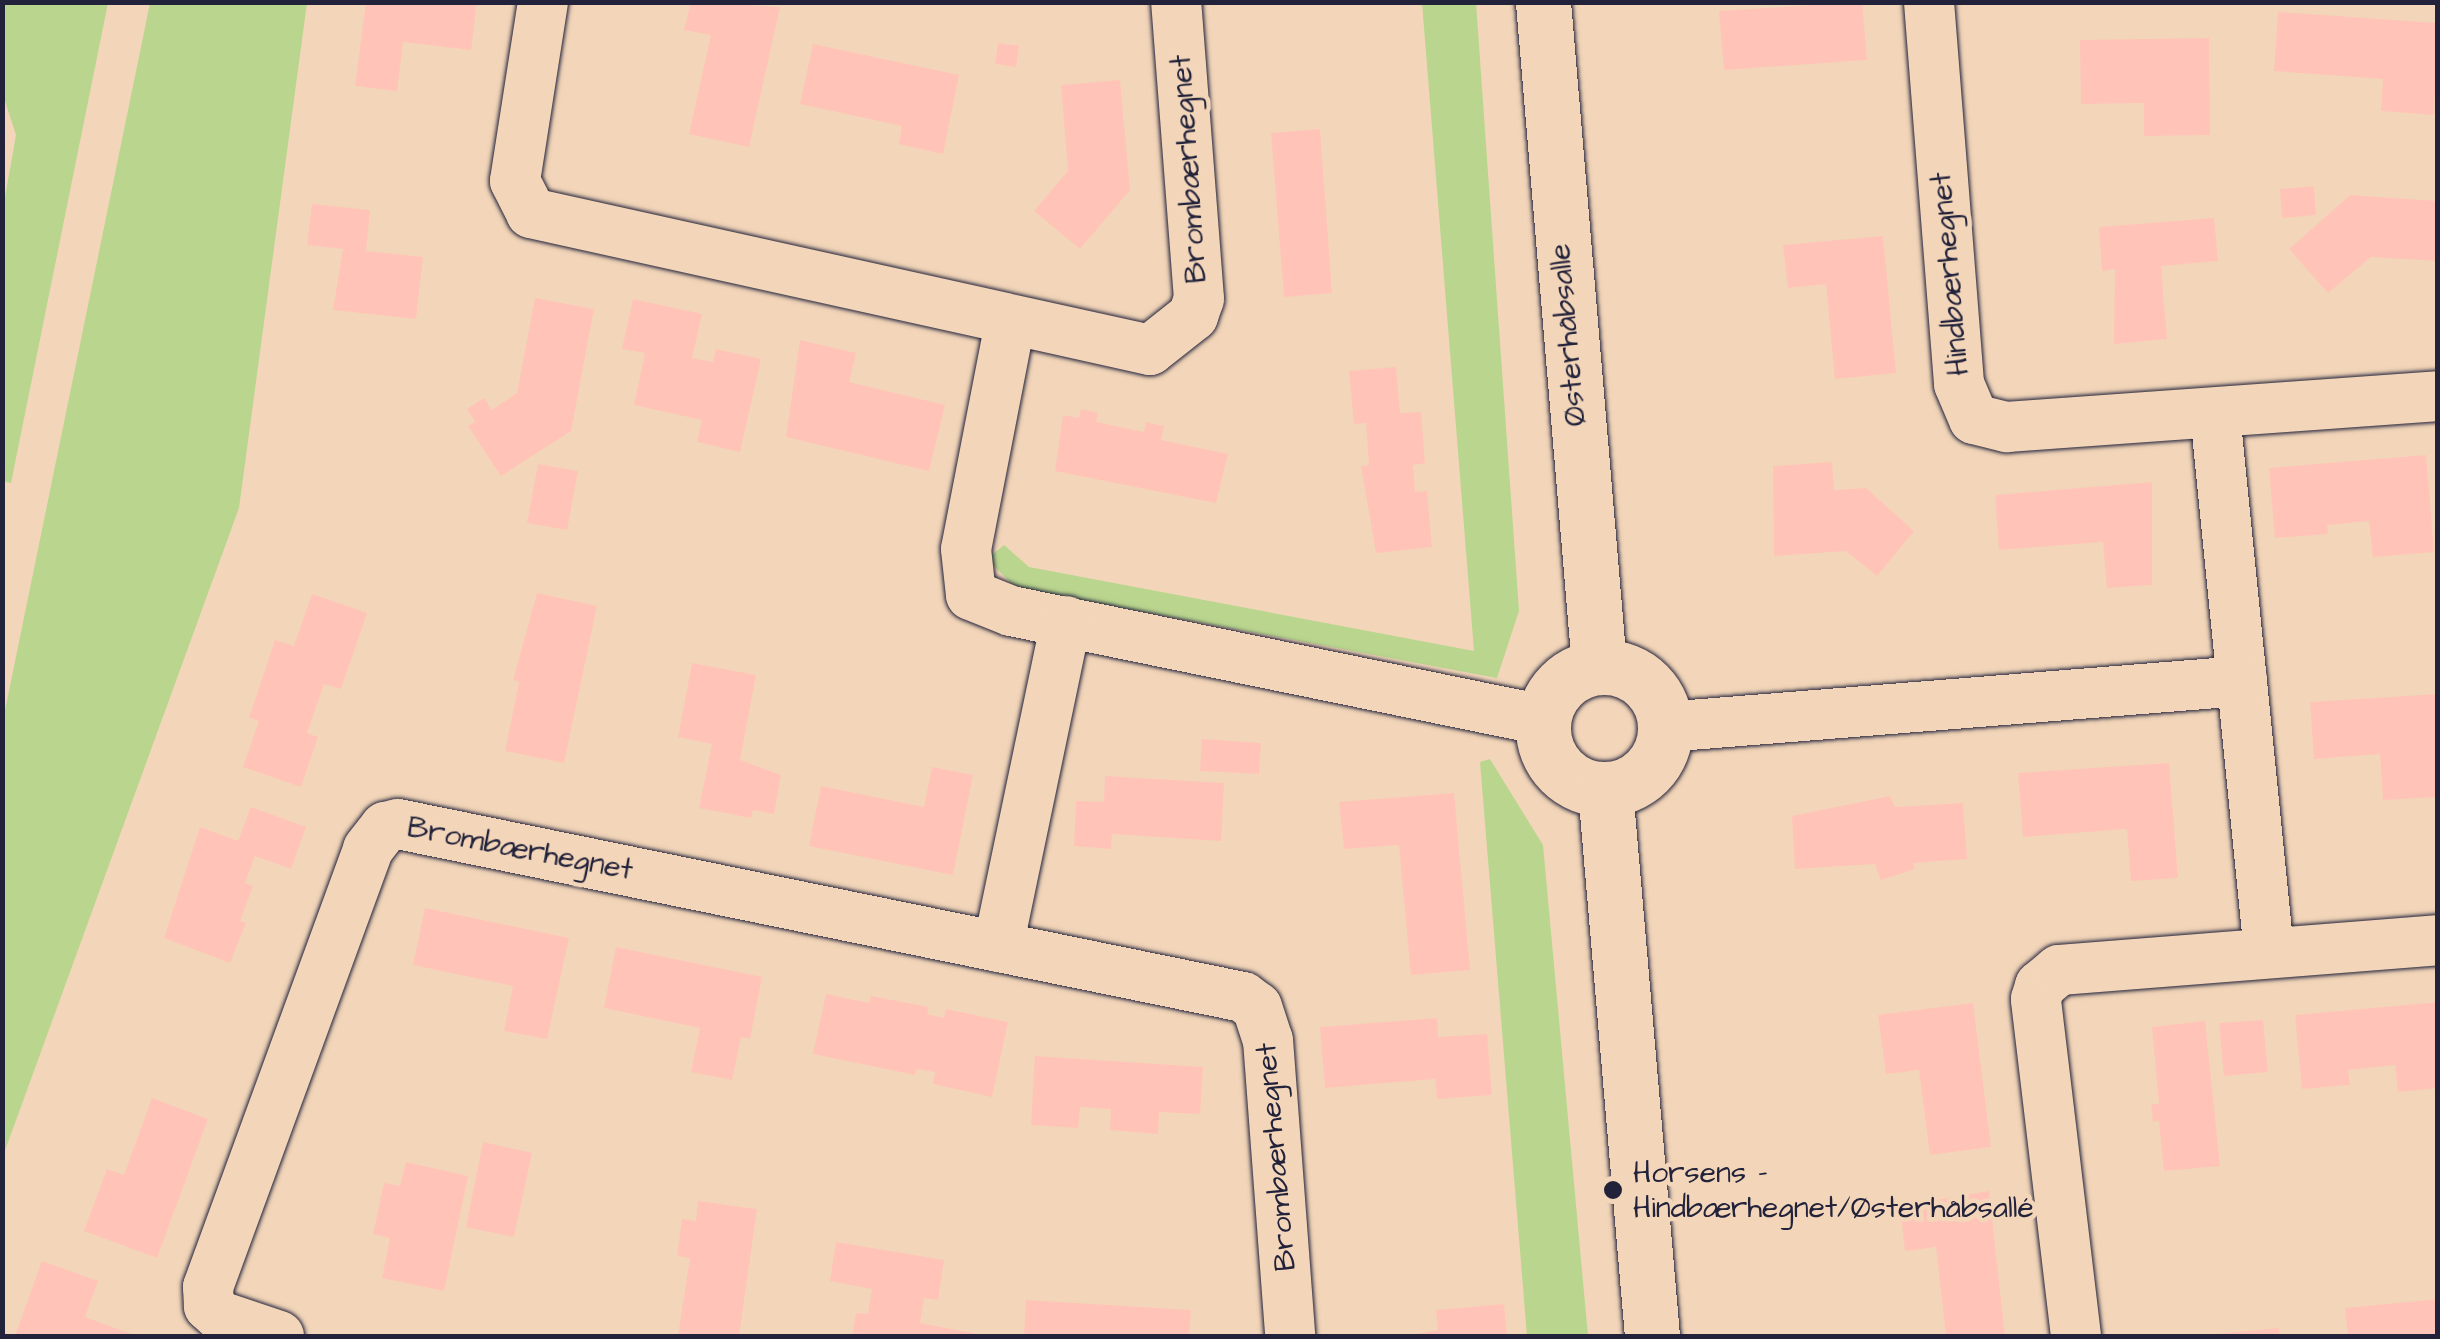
<!DOCTYPE html>
<html>
<head>
<meta charset="utf-8">
<style>
	body { margin:0 }
	#map { position:relative; width:2440px; height:1339px; overflow:hidden; background:#f3d6b9; font-family:"Architects Daughter",sans-serif }
	div>[style] { position:absolute }
	[style*='--x'] { left:calc(var(--x)*1px); top:calc(var(--y)*1px); width:calc(var(--w)*1px); rotate:calc(var(--a)*1deg) }
	.green>* { inset:0; background:#bad68e }
	.building>* { inset:0; background:#ffc4b7 }
	.roads { filter:drop-shadow(0 0 2px #22223b) drop-shadow(0 0 2px #22223b) }
	.minor>* { height:50px; margin:-25px; padding:0 25px; transform-origin:25px; border-radius:25px; background:#f3d6b9 }
	.tertiary>* { height:55px; margin:-27.5px; padding:0 27.5px; transform-origin:27.5px; border-radius:27.5px; background:#f3d6b9 }
	.tertiary>.ring { margin:-27.5px; padding:0; box-sizing:content-box; background:none; border:55px solid #f3d6b9; border-radius:50% }
	.dots>* { width:28px; height:28px; translate:-50% -50%; box-sizing:border-box; border:5px solid #f3d6b9; border-radius:50% }
	span { translate:-50% -50%; white-space:nowrap; text-align:center; line-height:1.15; -webkit-text-stroke:9px #f3d6b9; paint-order:stroke }
	.street-label { font-size:30px; color:#22223b }
	.poi-label { font-size:30px; color:#22223b }
	.left { translate:0 -50%; text-align:left }
	.frame { position:absolute; inset:0; border:5px solid #22223b; pointer-events:none }
</style>
</head>
<body>
<div id="map">
	<div class="green">
		<i style="clip-path:polygon(3px 2px,108px 3px,11px 483px,2px 481px,2px 214px,16px 135px,3px 95px)"></i>
		<i style="clip-path:polygon(150px 3px,307px 3px,239px 508px,3px 1156px,3px 720px)"></i>
		<i style="clip-path:polygon(1422px 3px,1476px 3px,1519px 611px,1497px 678px,1016px 588px,987px 559px,1004px 545px,1029px 567px,1474px 651px)"></i>
		<i style="clip-path:polygon(1490px 759px,1543px 845px,1588px 1336px,1527px 1336px,1480px 762px)"></i>
	</div>
	<div class="building">
		<i style="clip-path:polygon(366px 2px,477px 2px,471px 50px,403px 42px,397px 91px,355px 86px)"></i>
		<i style="clip-path:polygon(691px 2px,780px 7px,749px 147px,689px 134px,711px 35px,684px 30px)"></i>
		<i style="clip-path:polygon(1862px 2px,1867px 60px,1724px 70px,1719px 11px)"></i>
		<i style="clip-path:polygon(2278px 12px,2438px 23px,2434px 115px,2381px 111px,2383px 79px,2274px 71px)"></i>
		<i style="clip-path:polygon(2209px 38px,2210px 135px,2144px 136px,2144px 103px,2081px 104px,2080px 40px)"></i>
		<i style="clip-path:polygon(998px 43px,1019px 46px,1016px 67px,995px 64px)"></i>
		<i style="clip-path:polygon(813px 44px,959px 75px,943px 154px,899px 144px,902px 126px,800px 104px)"></i>
		<i style="clip-path:polygon(1120px 80px,1130px 190px,1080px 249px,1034px 211px,1068px 171px,1061px 85px)"></i>
		<i style="clip-path:polygon(1320px 129px,1332px 293px,1284px 297px,1271px 133px)"></i>
		<i style="clip-path:polygon(2314px 186px,2316px 215px,2282px 218px,2280px 189px)"></i>
		<i style="clip-path:polygon(2350px 195px,2438px 201px,2438px 261px,2371px 257px,2328px 293px,2289px 249px)"></i>
		<i style="clip-path:polygon(312px 204px,370px 210px,366px 251px,423px 257px,416px 319px,333px 310px,343px 249px,307px 245px)"></i>
		<i style="clip-path:polygon(2214px 218px,2218px 261px,2161px 266px,2167px 339px,2114px 344px,2115px 269px,2102px 271px,2099px 227px)"></i>
		<i style="clip-path:polygon(1883px 236px,1896px 373px,1835px 379px,1826px 284px,1788px 288px,1783px 245px)"></i>
		<i style="clip-path:polygon(535px 298px,594px 309px,571px 431px,501px 476px,468px 426px,475px 422px,467px 409px,484px 398px,492px 410px,517px 393px)"></i>
		<i style="clip-path:polygon(633px 299px,702px 314px,692px 358px,713px 362px,716px 349px,761px 359px,740px 452px,697px 442px,702px 420px,634px 405px,645px 353px,622px 349px)"></i>
		<i style="clip-path:polygon(800px 340px,856px 353px,849px 382px,945px 405px,929px 471px,786px 437px)"></i>
		<i style="clip-path:polygon(1396px 367px,1400px 413px,1421px 412px,1425px 463px,1413px 465px,1415px 492px,1427px 491px,1432px 547px,1376px 553px,1361px 466px,1369px 465px,1366px 423px,1354px 424px,1349px 371px)"></i>
		<i style="clip-path:polygon(1081px 409px,1098px 413px,1096px 422px,1144px 432px,1146px 422px,1164px 426px,1161px 440px,1228px 454px,1216px 503px,1055px 471px,1063px 415px,1079px 418px)"></i>
		<i style="clip-path:polygon(2426px 455px,2434px 552px,2373px 557px,2369px 521px,2327px 525px,2328px 534px,2275px 538px,2269px 468px)"></i>
		<i style="clip-path:polygon(1832px 462px,1834px 490px,1866px 488px,1914px 531px,1877px 576px,1846px 551px,1774px 556px,1773px 466px)"></i>
		<i style="clip-path:polygon(538px 464px,578px 471px,567px 530px,527px 523px)"></i>
		<i style="clip-path:polygon(2152px 482px,2152px 585px,2107px 588px,2103px 542px,1999px 550px,1995px 495px)"></i>
		<i style="clip-path:polygon(537px 593px,597px 606px,564px 763px,505px 751px,519px 682px,513px 680px)"></i>
		<i style="clip-path:polygon(312px 594px,367px 613px,341px 689px,324px 684px,307px 733px,318px 737px,301px 787px,243px 767px,259px 721px,249px 718px,275px 640px,294px 646px)"></i>
		<i style="clip-path:polygon(692px 663px,756px 675px,740px 760px,781px 775px,774px 814px,753px 810px,751px 818px,699px 808px,712px 744px,678px 737px)"></i>
		<i style="clip-path:polygon(2438px 694px,2438px 797px,2383px 800px,2380px 754px,2314px 759px,2310px 702px)"></i>
		<i style="clip-path:polygon(1202px 739px,1261px 743px,1259px 774px,1200px 771px)"></i>
		<i style="clip-path:polygon(2169px 763px,2178px 878px,2131px 881px,2127px 829px,2023px 837px,2018px 773px)"></i>
		<i style="clip-path:polygon(932px 767px,973px 775px,953px 875px,809px 846px,821px 786px,924px 807px)"></i>
		<i style="clip-path:polygon(1105px 776px,1224px 783px,1221px 841px,1112px 834px,1111px 849px,1074px 846px,1076px 801px,1104px 802px)"></i>
		<i style="clip-path:polygon(1454px 793px,1470px 970px,1411px 975px,1399px 845px,1344px 849px,1339px 802px)"></i>
		<i style="clip-path:polygon(1890px 796px,1895px 807px,1963px 803px,1967px 859px,1913px 863px,1915px 869px,1881px 880px,1875px 864px,1795px 869px,1792px 816px)"></i>
		<i style="clip-path:polygon(251px 807px,306px 827px,291px 869px,255px 856px,245px 883px,253px 886px,240px 921px,246px 923px,230px 963px,164px 938px,200px 827px,238px 841px)"></i>
		<i style="clip-path:polygon(425px 908px,569px 938px,547px 1039px,504px 1031px,513px 986px,413px 965px)"></i>
		<i style="clip-path:polygon(616px 947px,762px 977px,750px 1039px,741px 1037px,732px 1080px,691px 1072px,700px 1028px,604px 1008px)"></i>
		<i style="clip-path:polygon(826px 994px,869px 1003px,871px 996px,929px 1007px,927px 1014px,944px 1018px,946px 1009px,1008px 1022px,992px 1097px,933px 1084px,935px 1072px,916px 1069px,915px 1075px,813px 1054px)"></i>
		<i style="clip-path:polygon(2438px 1002px,2438px 1088px,2398px 1092px,2395px 1065px,2348px 1070px,2350px 1085px,2302px 1089px,2295px 1015px)"></i>
		<i style="clip-path:polygon(1973px 1003px,1991px 1147px,1930px 1155px,1919px 1070px,1886px 1074px,1878px 1015px)"></i>
		<i style="clip-path:polygon(1437px 1018px,1438px 1037px,1487px 1034px,1492px 1095px,1437px 1099px,1435px 1079px,1325px 1088px,1320px 1027px)"></i>
		<i style="clip-path:polygon(2263px 1020px,2268px 1072px,2224px 1076px,2219px 1023px)"></i>
		<i style="clip-path:polygon(2205px 1021px,2220px 1166px,2164px 1171px,2159px 1121px,2153px 1122px,2151px 1104px,2159px 1104px,2152px 1027px)"></i>
		<i style="clip-path:polygon(1035px 1056px,1203px 1067px,1200px 1114px,1159px 1112px,1158px 1134px,1110px 1130px,1111px 1109px,1080px 1107px,1078px 1128px,1031px 1125px)"></i>
		<i style="clip-path:polygon(152px 1098px,208px 1119px,157px 1258px,84px 1231px,107px 1169px,124px 1175px)"></i>
		<i style="clip-path:polygon(483px 1142px,532px 1153px,514px 1237px,466px 1227px)"></i>
		<i style="clip-path:polygon(406px 1162px,468px 1176px,444px 1291px,382px 1278px,390px 1238px,373px 1234px,384px 1183px,400px 1186px)"></i>
		<i style="clip-path:polygon(1989px 1191px,2005px 1336px,1946px 1336px,1936px 1247px,1905px 1251px,1900px 1206px)"></i>
		<i style="clip-path:polygon(698px 1201px,757px 1209px,739px 1336px,678px 1336px,690px 1258px,677px 1256px,682px 1219px,696px 1221px)"></i>
		<i style="clip-path:polygon(836px 1242px,944px 1260px,938px 1300px,924px 1298px,920px 1323px,988px 1336px,852px 1336px,856px 1313px,868px 1314px,872px 1289px,830px 1281px)"></i>
		<i style="clip-path:polygon(42px 1261px,98px 1281px,85px 1317px,137px 1336px,15px 1336px)"></i>
		<i style="clip-path:polygon(2438px 1299px,2438px 1336px,2348px 1336px,2345px 1308px)"></i>
		<i style="clip-path:polygon(1026px 1300px,1191px 1310px,1189px 1336px,1024px 1336px)"></i>
		<i style="clip-path:polygon(1504px 1304px,1507px 1336px,1405px 1336px,1438px 1330px,1436px 1310px)"></i>
		<i style="clip-path:polygon(2279px 1328px,2280px 1336px,2216px 1336px,2216px 1334px)"></i>
	</div>
	<div class="roads">
		<div class="minor">
			<i style="--x:543;--y:2;--w:181;--a:98.9"></i>
			<i style="--x:515;--y:181;--w:36;--a:63"></i>
			<i style="--x:531;--y:213;--w:634;--a:12.48"></i>
			<i style="--x:1150;--y:350;--w:55;--a:-38.3"></i>
			<i style="--x:1193;--y:316;--w:18;--a:-71"></i>
			<i style="--x:1199;--y:299;--w:298;--a:-94.4"></i>
			<i style="--x:1929;--y:2;--w:383;--a:85.5"></i>
			<i style="--x:1959;--y:384;--w:38;--a:67"></i>
			<i style="--x:1974;--y:419;--w:34;--a:14"></i>
			<i style="--x:2007;--y:427;--w:432;--a:-4.1"></i>
			<i style="--x:1010;--y:323;--w:230;--a:101"></i>
			<i style="--x:966;--y:549;--w:46;--a:83.8"></i>
			<i style="--x:971;--y:595;--w:43;--a:21.8"></i>
			<i style="--x:1011;--y:611;--w:543;--a:11.58"></i>
			<i style="--x:2215;--y:413;--w:542;--a:84.28"></i>
			<i style="--x:1665;--y:727;--w:579;--a:-4.56"></i>
			<i style="--x:998;--y:947;--w:333;--a:-78.2"></i>
			<i style="--x:279;--y:1336;--w:62;--a:-161.3"></i>
			<i style="--x:220;--y:1316;--w:15;--a:-138"></i>
			<i style="--x:209;--y:1306;--w:19;--a:-93"></i>
			<i style="--x:208;--y:1287;--w:466;--a:-69.9"></i>
			<i style="--x:368;--y:849;--w:28;--a:-52"></i>
			<i style="--x:385;--y:827;--w:13;--a:-13"></i>
			<i style="--x:398;--y:824;--w:863;--a:11.57"></i>
			<i style="--x:1243;--y:997;--w:17;--a:36"></i>
			<i style="--x:1257;--y:1007;--w:35;--a:72"></i>
			<i style="--x:1268;--y:1040;--w:297;--a:85.7"></i>
			<i style="--x:2076;--y:1336;--w:339;--a:-96.8"></i>
			<i style="--x:2036;--y:999;--w:14;--a:-73"></i>
			<i style="--x:2040;--y:986;--w:25;--a:-40"></i>
			<i style="--x:2059;--y:970;--w:380;--a:-4.5"></i>
		</div>
		<div class="tertiary">
			<i style="--x:1543;--y:2;--w:666;--a:85.18"></i>
			<i class="ring" style="left:1543px;top:667px;width:67px;height:67px"></i>
			<i style="--x:1605;--y:789;--w:549;--a:85.09"></i>
		</div>
	</div>
	<div class="dots">
		<i style="left:1613px;top:1190px;background:#22223b"></i>
	</div>
	<div class="street-label">
		<span style="left:1189px;top:169px;rotate:-94deg">Brombærhegnet</span>
		<span style="left:1950px;top:274px;rotate:-95deg">Hindbærhegnet</span>
		<span style="left:1568px;top:335px;rotate:-95deg">Østerhåbsalle</span>
		<span style="left:520px;top:849px;rotate:11deg">Brombærhegnet</span>
		<span style="left:1276px;top:1157px;rotate:-95deg">Brombærhegnet</span>
	</div>
	<div class="poi-label">
		<span class="left" style="left:1633px;top:1190px">Horsens -<br>Hindbærhegnet/Østerhåbsallé</span>
	</div>
	<div class="frame"></div>
</div>
</body>
</html>
